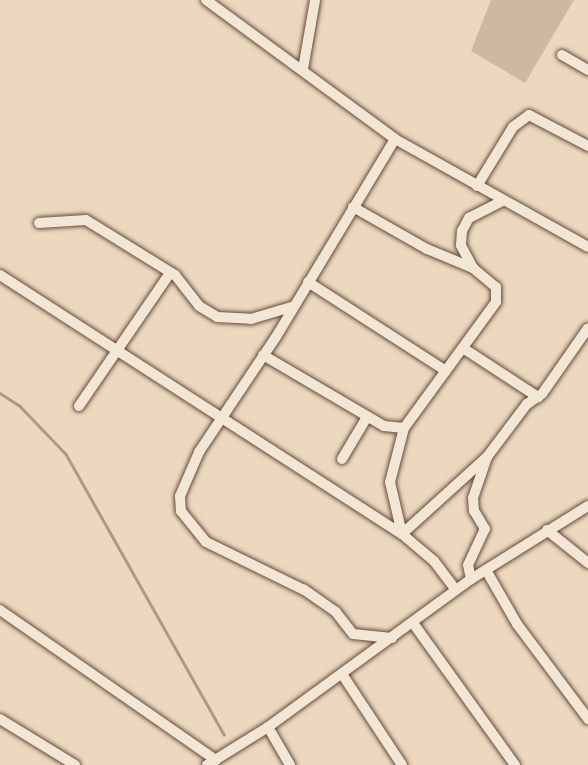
<!DOCTYPE html>
<html>
<head>
<meta charset="utf-8">
<style>
	body { margin:0 }
	#map { position:relative; width:588px; height:765px; overflow:hidden; background:#ebd8bf; font-family:"Sorts Mill Goudy",serif }
	div>[style] { position:absolute }
	[style*='--x'] { left:calc(var(--x)*1px); top:calc(var(--y)*1px); width:calc(var(--w)*1px); rotate:calc(var(--a)*1deg) }
	.green>* { inset:0; background:#cdb8a1 }
	.stream>* { height:2.5px; margin:-1.25px; padding:0 1.25px; transform-origin:1.25px; border-radius:1.25px; background:#b09882 }
	.roads { filter:drop-shadow(0 0 2px #684a39) drop-shadow(0 0 2px #684a39) }
	.minor>* { height:10px; margin:-5px; padding:0 5px; transform-origin:5px; border-radius:5px; background:#f2e6d5 }
	span { translate:-50% -50%; white-space:nowrap; text-align:center; line-height:1.15; -webkit-text-stroke:7px #f2e6d5; paint-order:stroke }
</style>
</head>
<body>
<div id="map">
	<div class="green">
		<i style="clip-path:polygon(491px 0,574px 0,525px 83px,471px 51px)"></i>
	</div>
	<div class="stream">
		<i style="--x:0;--y:393;--w:24;--a:33"></i>
		<i style="--x:20;--y:406;--w:66;--a:46.2"></i>
		<i style="--x:66;--y:454;--w:322;--a:60.6"></i>
	</div>
	<div class="roads">
		<div class="minor">
			<i style="--x:206;--y:0;--w:235;--a:36.3"></i>
			<i style="--x:395;--y:139;--w:221;--a:29.2"></i>
			<i style="--x:562;--y:55;--w:30;--a:30"></i>
			<i style="--x:303;--y:69;--w:70;--a:-80.1"></i>
			<i style="--x:477;--y:186;--w:69;--a:-58.6"></i>
			<i style="--x:513;--y:127;--w:20;--a:-37"></i>
			<i style="--x:529;--y:115;--w:67;--a:27.7"></i>
			<i style="--x:353;--y:207;--w:85;--a:29.6"></i>
			<i style="--x:427;--y:249;--w:50;--a:22.4"></i>
			<i style="--x:473;--y:268;--w:30;--a:40"></i>
			<i style="--x:496;--y:287;--w:15;--a:90"></i>
			<i style="--x:496;--y:302;--w:156;--a:126.1"></i>
			<i style="--x:404;--y:428;--w:56;--a:104.5"></i>
			<i style="--x:390;--y:482;--w:53;--a:77"></i>
			<i style="--x:402;--y:534;--w:42;--a:40.2"></i>
			<i style="--x:434;--y:561;--w:36;--a:53"></i>
			<i style="--x:39;--y:223;--w:47;--a:-3.7"></i>
			<i style="--x:86;--y:220;--w:105;--a:31.7"></i>
			<i style="--x:175;--y:275;--w:39;--a:52"></i>
			<i style="--x:199;--y:306;--w:21;--a:31"></i>
			<i style="--x:217;--y:317;--w:34;--a:3"></i>
			<i style="--x:251;--y:319;--w:42;--a:-16.7"></i>
			<i style="--x:473;--y:268;--w:26;--a:-118"></i>
			<i style="--x:461;--y:245;--w:14;--a:-86"></i>
			<i style="--x:462;--y:231;--w:15;--a:-62"></i>
			<i style="--x:469;--y:218;--w:38;--a:-27"></i>
			<i style="--x:0;--y:275;--w:478;--a:32.8"></i>
			<i style="--x:402;--y:534;--w:115;--a:-42.2"></i>
			<i style="--x:308;--y:282;--w:164;--a:32.8"></i>
			<i style="--x:463;--y:348;--w:90;--a:33.2"></i>
			<i style="--x:263;--y:355;--w:140;--a:30.4"></i>
			<i style="--x:384;--y:426;--w:20;--a:6"></i>
			<i style="--x:79;--y:406;--w:161;--a:-55.6"></i>
			<i style="--x:342;--y:459;--w:49;--a:-59.2"></i>
			<i style="--x:547;--y:530;--w:53;--a:38.8"></i>
			<i style="--x:486;--y:570;--w:62;--a:60.1"></i>
			<i style="--x:517;--y:624;--w:119;--a:53.2"></i>
			<i style="--x:471;--y:579;--w:14;--a:-102"></i>
			<i style="--x:468;--y:565;--w:40;--a:-65"></i>
			<i style="--x:485;--y:529;--w:21;--a:-121"></i>
			<i style="--x:474;--y:511;--w:13;--a:-94"></i>
			<i style="--x:473;--y:498;--w:43;--a:-71.1"></i>
			<i style="--x:487;--y:457;--w:66;--a:-53"></i>
			<i style="--x:527;--y:404;--w:18;--a:-34"></i>
			<i style="--x:542;--y:394;--w:80;--a:-55.1"></i>
			<i style="--x:0;--y:610;--w:263;--a:34.8"></i>
			<i style="--x:413;--y:623;--w:175;--a:54.3"></i>
			<i style="--x:392;--y:638;--w:39;--a:-174"></i>
			<i style="--x:353;--y:634;--w:28;--a:-128"></i>
			<i style="--x:336;--y:612;--w:39;--a:-145"></i>
			<i style="--x:304;--y:590;--w:109;--a:-153.9"></i>
			<i style="--x:206;--y:542;--w:40;--a:-129"></i>
			<i style="--x:181;--y:511;--w:15;--a:-94"></i>
			<i style="--x:180;--y:496;--w:48;--a:-66.6"></i>
			<i style="--x:199;--y:452;--w:138;--a:-56.2"></i>
			<i style="--x:276;--y:337;--w:231;--a:-59"></i>
			<i style="--x:342;--y:674;--w:109;--a:56.6"></i>
			<i style="--x:0;--y:719;--w:88;--a:31.5"></i>
			<i style="--x:268;--y:727;--w:44;--a:59.9"></i>
			<i style="--x:207;--y:765;--w:72;--a:-31.9"></i>
			<i style="--x:268;--y:727;--w:251;--a:-36.1"></i>
			<i style="--x:471;--y:579;--w:138;--a:-32"></i>
		</div>
	</div>
</div>
</body>
</html>
